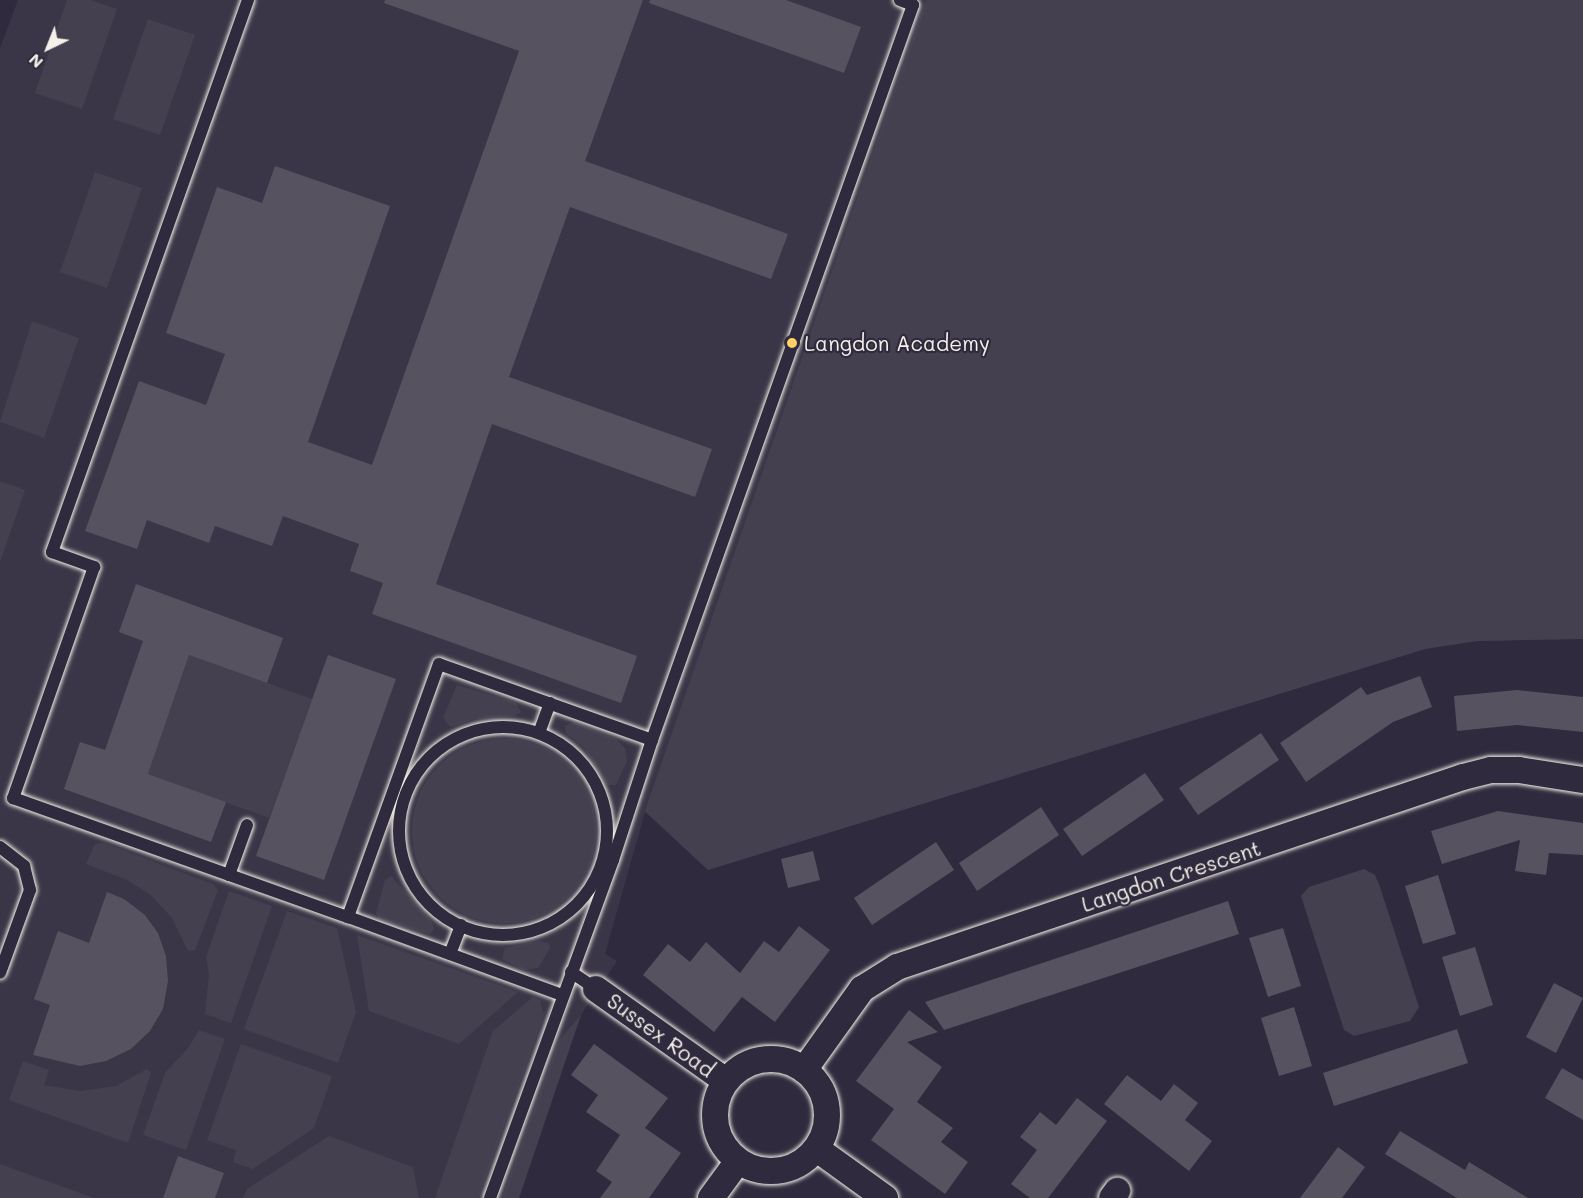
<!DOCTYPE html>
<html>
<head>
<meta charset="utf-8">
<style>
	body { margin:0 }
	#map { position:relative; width:1583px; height:1198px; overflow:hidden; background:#2f2a3d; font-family:Mali,sans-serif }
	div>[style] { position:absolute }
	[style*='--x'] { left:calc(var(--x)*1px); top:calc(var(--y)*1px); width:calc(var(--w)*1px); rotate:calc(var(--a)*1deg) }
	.built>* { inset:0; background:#3b3647 }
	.green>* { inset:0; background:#454050 }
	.round { border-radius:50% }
	.building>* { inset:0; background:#56525f }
	.roads { filter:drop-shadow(0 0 2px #f4f1e8) drop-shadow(0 0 2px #f4f1e8) }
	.service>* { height:12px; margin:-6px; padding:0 6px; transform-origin:6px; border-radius:6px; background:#2f2a3d }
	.service>.ring { margin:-6px; padding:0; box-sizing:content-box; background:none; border:12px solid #2f2a3d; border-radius:50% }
	.minor>* { height:26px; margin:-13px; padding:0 13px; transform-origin:13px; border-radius:13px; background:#2f2a3d }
	.minor>.ring { margin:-13px; padding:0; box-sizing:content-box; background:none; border:26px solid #2f2a3d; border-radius:50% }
	.dots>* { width:16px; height:16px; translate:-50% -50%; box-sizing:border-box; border:3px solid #2f2a3d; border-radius:50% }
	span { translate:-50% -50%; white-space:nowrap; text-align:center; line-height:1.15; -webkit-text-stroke:4.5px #2f2a3d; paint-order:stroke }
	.poi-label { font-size:21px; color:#f4f1e8 }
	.left { translate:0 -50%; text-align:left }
	.street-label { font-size:21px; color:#f4f1e8 }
	.north { position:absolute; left:18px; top:18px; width:60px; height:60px; -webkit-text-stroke:4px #2f2a3d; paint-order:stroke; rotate:223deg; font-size:16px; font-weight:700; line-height:24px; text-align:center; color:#f4f1e8 }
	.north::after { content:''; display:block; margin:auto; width:21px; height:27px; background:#f4f1e8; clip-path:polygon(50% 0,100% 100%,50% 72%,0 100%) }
</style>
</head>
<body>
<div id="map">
	<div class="built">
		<i style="clip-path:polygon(18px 0,1583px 0,1583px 639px,1477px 641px,1425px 649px,708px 870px,645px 812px,605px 954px,617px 961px,581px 1015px,519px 1198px,0 1198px,0 48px)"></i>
	</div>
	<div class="green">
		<i style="clip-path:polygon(67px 0,91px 0,117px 9px,82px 109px,35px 93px)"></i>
		<i style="clip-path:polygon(926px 0,1583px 0,1583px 639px,1477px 641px,1425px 649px,708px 870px,645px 811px)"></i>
		<i style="clip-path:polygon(148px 19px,195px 35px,160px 135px,113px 119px)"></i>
		<i style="clip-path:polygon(95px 172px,142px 188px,107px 288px,60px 272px)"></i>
		<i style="clip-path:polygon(32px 321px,79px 338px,44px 438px,0 422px)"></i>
		<i style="clip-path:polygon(0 481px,25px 490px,0 562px)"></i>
		<i style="clip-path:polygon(189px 655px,312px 699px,269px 818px,148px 774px)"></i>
		<i style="clip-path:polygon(457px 685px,516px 703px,521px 712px,515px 716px,474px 719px,450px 727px,443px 718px)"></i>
		<i style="clip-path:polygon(574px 722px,616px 739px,625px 748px,627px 761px,616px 785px,607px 785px,583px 746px,566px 733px,565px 726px)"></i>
		<i class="round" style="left:412px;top:739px;width:184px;height:184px"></i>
		<i style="clip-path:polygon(103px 843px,213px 884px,218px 890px,195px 950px,188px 951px,172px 918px,151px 895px,127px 880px,86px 864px,95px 844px)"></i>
		<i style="clip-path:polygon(1364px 869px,1375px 875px,1379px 884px,1419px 1007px,1410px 1021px,1354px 1036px,1344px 1030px,1301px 896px,1309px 887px)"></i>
		<i style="clip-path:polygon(391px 876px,432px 922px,434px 929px,430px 934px,379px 919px,376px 913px,385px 880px)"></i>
		<i style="clip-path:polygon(229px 891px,272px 906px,231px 1023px,205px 1014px,209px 974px,206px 957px)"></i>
		<i style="clip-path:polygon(287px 911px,337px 928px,356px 1012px,338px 1063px,244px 1029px)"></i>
		<i style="clip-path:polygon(357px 935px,518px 992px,459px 1044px,369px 1011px)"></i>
		<i style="clip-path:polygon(539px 941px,549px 943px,550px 948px,538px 968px,524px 970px,502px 959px,505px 948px)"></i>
		<i style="clip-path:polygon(533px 997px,540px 1000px,544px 1015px,478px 1198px,435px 1198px,493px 1031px)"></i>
		<i style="clip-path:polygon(581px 1015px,519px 1198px,502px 1198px,559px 1040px)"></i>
		<i style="clip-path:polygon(199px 1030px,225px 1039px,186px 1150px,143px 1135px,165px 1073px,189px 1047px)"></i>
		<i style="clip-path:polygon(241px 1044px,332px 1076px,314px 1128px,253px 1169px,233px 1162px,236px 1150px,207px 1140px)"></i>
		<i style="clip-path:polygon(23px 1061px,49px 1070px,44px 1085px,80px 1091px,116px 1086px,147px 1069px,151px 1073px,128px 1143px,9px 1100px)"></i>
		<i style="clip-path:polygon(329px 1136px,413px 1167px,419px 1198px,243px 1198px,247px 1189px)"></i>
		<i style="clip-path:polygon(0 1164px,94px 1198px,0 1198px)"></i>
	</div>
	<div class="building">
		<i style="clip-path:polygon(385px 0,643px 0,585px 161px,788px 234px,771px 279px,570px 207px,509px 377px,712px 449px,695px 497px,492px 424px,436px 584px,637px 656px,621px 703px,372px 614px,383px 583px,350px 571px,359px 544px,283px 516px,272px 546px,215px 526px,209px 543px,147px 520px,137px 549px,85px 531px,139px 381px,206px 405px,225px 354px,166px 333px,217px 187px,262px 203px,275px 166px,390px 206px,308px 442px,372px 465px,519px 51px,384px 3px)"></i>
		<i style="clip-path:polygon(650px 0,786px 0,861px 27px,844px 73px,649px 3px)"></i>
		<i style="clip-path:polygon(136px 584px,283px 638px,267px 683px,189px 655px,148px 774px,226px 802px,211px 842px,64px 789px,80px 742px,105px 750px,143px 641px,119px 632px)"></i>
		<i style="clip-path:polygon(328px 655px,396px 679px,324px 880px,256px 856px)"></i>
		<i style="clip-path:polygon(1420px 676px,1432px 707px,1393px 722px,1306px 782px,1280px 743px,1361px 687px,1367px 695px)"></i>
		<i style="clip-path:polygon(1517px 690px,1583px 697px,1583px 732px,1517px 725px,1457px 731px,1454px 696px)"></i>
		<i style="clip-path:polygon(1261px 733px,1279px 760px,1198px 815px,1179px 788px)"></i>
		<i style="clip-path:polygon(1145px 773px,1164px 800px,1082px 856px,1063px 829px)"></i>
		<i style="clip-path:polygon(1041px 807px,1059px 835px,977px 891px,959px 863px)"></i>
		<i style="clip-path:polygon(1498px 811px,1583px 823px,1583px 855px,1549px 853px,1546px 875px,1515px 871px,1520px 840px,1442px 864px,1431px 831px)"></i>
		<i style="clip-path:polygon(936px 842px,954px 870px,872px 925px,854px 898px)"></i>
		<i style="clip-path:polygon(813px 851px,820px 880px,788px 888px,781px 859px)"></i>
		<i style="clip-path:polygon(1438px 875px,1456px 934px,1423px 944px,1405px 886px)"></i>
		<i style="clip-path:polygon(107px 892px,124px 899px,145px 915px,158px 933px,166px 956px,168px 981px,163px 1009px,150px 1031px,131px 1049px,106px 1061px,80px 1066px,33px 1055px,50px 1005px,34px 999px,58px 931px,89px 943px)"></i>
		<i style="clip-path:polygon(1228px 901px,1239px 934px,944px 1030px,925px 1002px)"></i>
		<i style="clip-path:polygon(799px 926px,830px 950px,775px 1022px,742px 997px,714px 1032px,643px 975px,668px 944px,690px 962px,706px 942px,740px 973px,764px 941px,779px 952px)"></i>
		<i style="clip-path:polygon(1283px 928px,1301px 986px,1268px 997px,1249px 938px)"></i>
		<i style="clip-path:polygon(1475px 947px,1493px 1005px,1460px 1016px,1442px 957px)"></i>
		<i style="clip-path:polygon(1554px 983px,1583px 998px,1556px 1053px,1526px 1037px)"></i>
		<i style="clip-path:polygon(1294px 1007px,1312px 1066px,1279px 1076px,1261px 1018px)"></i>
		<i style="clip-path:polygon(909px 1010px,938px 1032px,907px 1042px,942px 1067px,917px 1102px,953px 1128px,941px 1142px,968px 1162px,945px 1194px,871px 1140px,894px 1109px,856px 1081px)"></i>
		<i style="clip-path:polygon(1457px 1029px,1468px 1063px,1334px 1106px,1323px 1073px)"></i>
		<i style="clip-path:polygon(594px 1044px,668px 1098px,645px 1128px,681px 1153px,649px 1198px,600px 1198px,612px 1182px,596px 1171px,620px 1135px,586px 1112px,598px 1095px,571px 1075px)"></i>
		<i style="clip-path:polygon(1562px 1068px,1583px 1080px,1583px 1120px,1545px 1098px)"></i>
		<i style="clip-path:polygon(1127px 1075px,1161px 1101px,1174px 1084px,1198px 1103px,1185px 1120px,1212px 1141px,1189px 1171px,1104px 1104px)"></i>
		<i style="clip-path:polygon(1077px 1098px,1107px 1121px,1048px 1198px,1030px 1198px,1011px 1184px,1037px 1150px,1020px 1137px,1040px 1112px,1056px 1125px)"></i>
		<i style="clip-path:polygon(1400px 1131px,1465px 1170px,1469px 1162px,1528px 1198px,1457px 1198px,1385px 1154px)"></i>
		<i style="clip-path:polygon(1338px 1147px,1365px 1167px,1342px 1198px,1300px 1198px)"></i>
		<i style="clip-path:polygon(178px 1156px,224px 1173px,215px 1198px,163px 1198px)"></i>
	</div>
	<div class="roads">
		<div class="service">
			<i style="--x:248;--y:0;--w:586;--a:109.55"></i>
			<i style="--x:52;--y:552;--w:45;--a:19.7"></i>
			<i style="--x:94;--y:567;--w:245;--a:109.3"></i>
			<i style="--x:13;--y:798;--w:356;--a:19.6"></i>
			<i class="ring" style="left:399px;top:727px;width:196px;height:196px"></i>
			<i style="--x:539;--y:733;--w:32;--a:-70"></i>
			<i style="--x:652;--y:740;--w:780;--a:-70.45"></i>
			<i style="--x:913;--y:5;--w:14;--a:-159"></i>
			<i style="--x:0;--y:847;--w:31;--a:38"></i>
			<i style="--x:24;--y:866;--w:25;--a:76"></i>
			<i style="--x:30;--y:890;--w:88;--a:109.9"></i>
			<i style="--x:229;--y:875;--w:53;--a:-70.2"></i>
			<i style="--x:450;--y:954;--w:31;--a:-69"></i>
			<i style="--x:571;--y:972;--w:30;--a:34"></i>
			<i style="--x:490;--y:1198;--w:360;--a:-70"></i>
			<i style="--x:613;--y:860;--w:126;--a:-72"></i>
			<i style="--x:652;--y:740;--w:226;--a:-160.4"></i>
			<i style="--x:439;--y:664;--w:269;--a:109.8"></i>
			<i style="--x:348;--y:917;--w:228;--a:20"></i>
		</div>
		<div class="minor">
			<i style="--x:596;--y:989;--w:159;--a:35.3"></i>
			<i class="ring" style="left:715px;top:1059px;width:86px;height:86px"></i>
			<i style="--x:804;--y:1070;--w:100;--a:-54.4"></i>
			<i style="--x:862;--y:989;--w:41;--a:-32.2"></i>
			<i style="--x:897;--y:967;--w:597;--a:-18.56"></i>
			<i style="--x:1463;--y:777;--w:29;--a:-14"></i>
			<i style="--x:1491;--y:770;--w:28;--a:0"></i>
			<i style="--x:1519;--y:770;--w:65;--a:8.9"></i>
			<i style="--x:817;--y:1149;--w:84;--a:35.8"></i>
			<i style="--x:711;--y:1198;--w:46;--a:-53.9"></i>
			<i style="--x:1112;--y:1198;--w:9;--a:-54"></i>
		</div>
	</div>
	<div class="dots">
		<i style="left:792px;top:343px;background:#ffd166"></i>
	</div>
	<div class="poi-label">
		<span class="left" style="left:804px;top:343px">Langdon Academy</span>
	</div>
	<div class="street-label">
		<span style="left:1171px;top:876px;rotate:-18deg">Langdon Crescent</span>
		<span style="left:661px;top:1035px;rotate:36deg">Sussex Road</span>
	</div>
	<div class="north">N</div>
</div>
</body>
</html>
